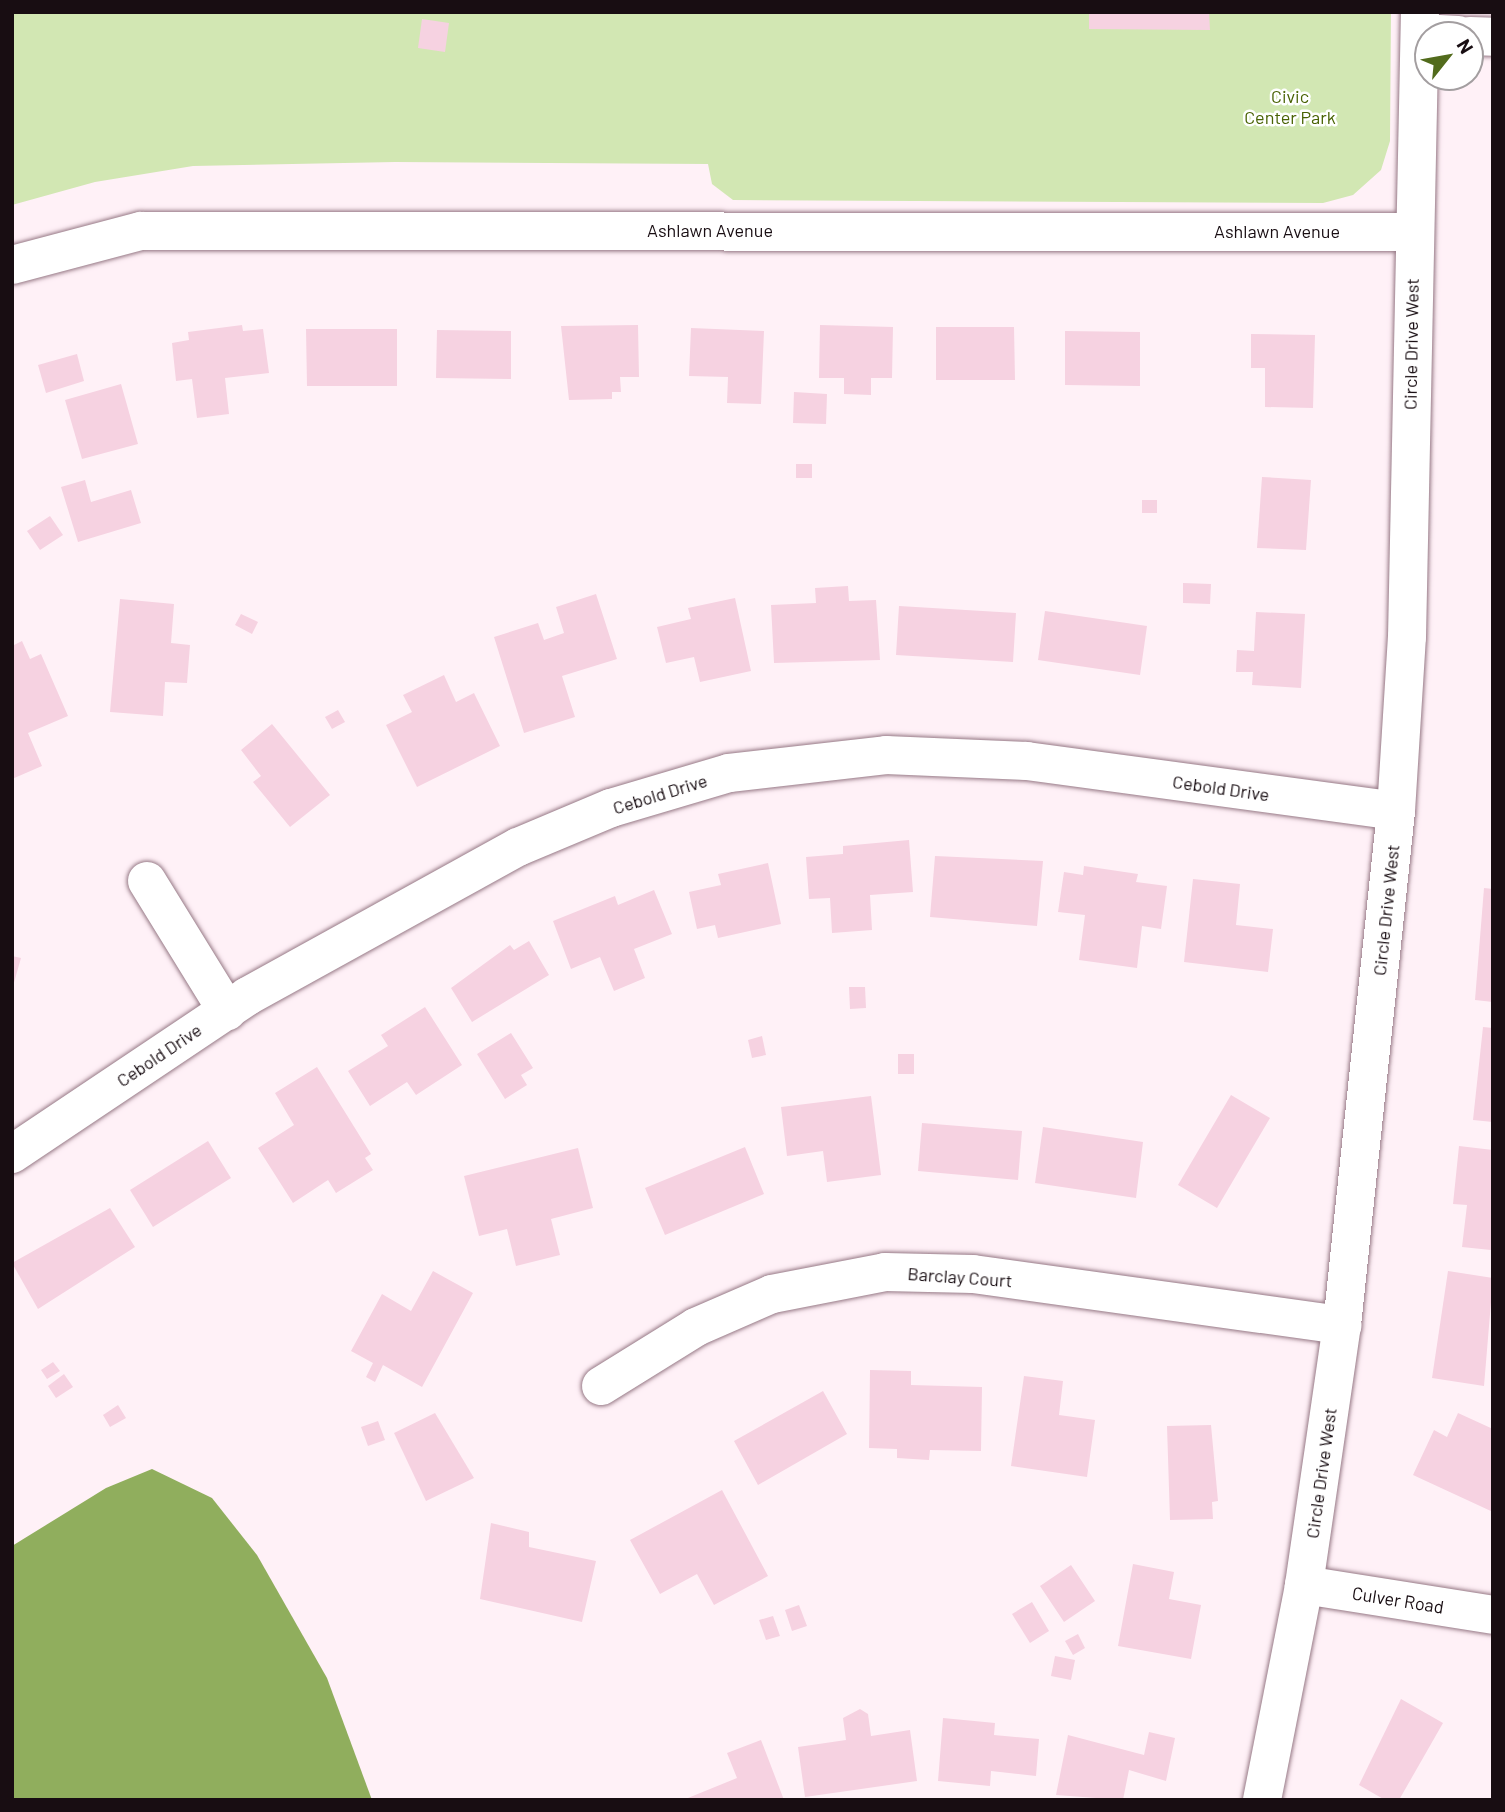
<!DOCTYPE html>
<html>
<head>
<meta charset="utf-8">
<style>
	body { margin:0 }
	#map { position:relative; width:1505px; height:1812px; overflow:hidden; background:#fff1f7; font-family:Barlow,sans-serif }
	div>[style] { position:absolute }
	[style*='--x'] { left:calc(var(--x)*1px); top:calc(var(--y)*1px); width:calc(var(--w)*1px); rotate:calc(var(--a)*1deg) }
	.green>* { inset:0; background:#d2e7b3 }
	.water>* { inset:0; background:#90ae5d }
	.building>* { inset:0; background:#f6d2e1 }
	.roads { filter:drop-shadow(0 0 2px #977986) drop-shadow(0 0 2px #977986) }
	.minor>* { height:38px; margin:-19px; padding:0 19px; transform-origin:19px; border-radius:19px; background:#fff }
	span { translate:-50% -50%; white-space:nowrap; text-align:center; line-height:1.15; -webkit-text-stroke:5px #fff; paint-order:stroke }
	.park-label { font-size:18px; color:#486203 }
	.street-label { font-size:18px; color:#180d12 }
	.frame { position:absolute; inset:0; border:14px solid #180d12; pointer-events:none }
	.north { position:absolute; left:1414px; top:21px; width:70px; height:70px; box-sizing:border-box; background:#fff; border:2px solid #a39ea0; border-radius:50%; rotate:59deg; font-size:19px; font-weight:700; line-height:28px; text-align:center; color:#180d12 }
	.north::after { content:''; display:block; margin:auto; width:24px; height:32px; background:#526b1c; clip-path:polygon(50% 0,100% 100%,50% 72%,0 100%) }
</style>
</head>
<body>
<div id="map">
	<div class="green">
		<i style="clip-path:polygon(12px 12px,1391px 12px,1390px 141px,1381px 170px,1353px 195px,1323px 203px,733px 200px,712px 184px,708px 164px,395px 162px,193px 166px,95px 182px,12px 205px)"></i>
	</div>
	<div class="water">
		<i style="clip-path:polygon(152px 1469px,212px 1498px,257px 1555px,327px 1678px,372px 1800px,12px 1800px,12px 1546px,106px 1488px)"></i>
	</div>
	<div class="building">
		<i style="clip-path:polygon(1089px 12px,1209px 12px,1210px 30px,1089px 29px)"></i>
		<i style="clip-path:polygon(422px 19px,449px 23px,445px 52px,418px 48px)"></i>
		<i style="clip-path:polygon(242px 325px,243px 331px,263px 329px,269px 373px,225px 378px,229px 414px,197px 418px,192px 379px,176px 381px,172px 343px,189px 340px,188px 332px)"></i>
		<i style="clip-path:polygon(638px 325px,639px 377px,620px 377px,621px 392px,612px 392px,612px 399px,569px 400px,561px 326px)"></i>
		<i style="clip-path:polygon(820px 325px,893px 327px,892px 378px,871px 378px,871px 395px,844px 394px,844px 378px,819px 378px)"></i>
		<i style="clip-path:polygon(936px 327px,1014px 327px,1015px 380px,936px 380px)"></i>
		<i style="clip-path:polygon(691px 328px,764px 331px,761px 404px,727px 403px,728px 377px,689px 376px)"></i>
		<i style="clip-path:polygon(306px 329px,397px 329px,397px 386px,307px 386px)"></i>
		<i style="clip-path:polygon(437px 330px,511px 331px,511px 379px,436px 378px)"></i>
		<i style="clip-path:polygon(1065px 331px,1140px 332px,1140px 386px,1065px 385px)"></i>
		<i style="clip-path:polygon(1251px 334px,1315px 335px,1313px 408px,1265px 407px,1265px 368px,1251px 368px)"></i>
		<i style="clip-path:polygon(77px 354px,84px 381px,46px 393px,38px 365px)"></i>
		<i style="clip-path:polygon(121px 384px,138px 444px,82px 459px,65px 400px)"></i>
		<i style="clip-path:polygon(794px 392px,827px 394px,826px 424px,793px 423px)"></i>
		<i style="clip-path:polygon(796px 464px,812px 464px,812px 478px,796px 478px)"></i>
		<i style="clip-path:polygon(1262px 477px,1311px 480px,1306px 550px,1257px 548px)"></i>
		<i style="clip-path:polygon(85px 480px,91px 502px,131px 490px,141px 523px,78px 542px,61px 487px)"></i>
		<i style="clip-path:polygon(1142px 500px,1157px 500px,1157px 513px,1142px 513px)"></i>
		<i style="clip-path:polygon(50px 516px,63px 535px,40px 550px,27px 531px)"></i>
		<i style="clip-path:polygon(1183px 583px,1211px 584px,1210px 604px,1183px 603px)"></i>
		<i style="clip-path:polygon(848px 586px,849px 601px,876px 600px,880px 660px,774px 663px,771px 605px,816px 603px,815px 588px)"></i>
		<i style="clip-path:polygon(596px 594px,617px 659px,562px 676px,575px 717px,524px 733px,494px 637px,538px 623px,544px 640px,564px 633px,556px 607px)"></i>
		<i style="clip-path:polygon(735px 598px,751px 671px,700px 682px,694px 657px,666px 663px,657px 627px,691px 619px,688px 608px)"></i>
		<i style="clip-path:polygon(120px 599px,174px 604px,171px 643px,190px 645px,187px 683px,165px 682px,163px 716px,110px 712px)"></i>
		<i style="clip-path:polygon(899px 606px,1016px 613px,1013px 662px,896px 655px)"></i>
		<i style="clip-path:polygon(1045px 611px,1147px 626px,1140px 675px,1038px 660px)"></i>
		<i style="clip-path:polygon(1256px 612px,1305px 614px,1301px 688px,1252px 685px,1253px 672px,1236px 672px,1237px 650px,1254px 651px)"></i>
		<i style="clip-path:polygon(241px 614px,258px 622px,252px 634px,235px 625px)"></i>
		<i style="clip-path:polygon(22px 641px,30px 659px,41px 654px,68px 716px,28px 733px,42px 766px,12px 779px,12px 646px)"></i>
		<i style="clip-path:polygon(444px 675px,456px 702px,474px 693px,500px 746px,417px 787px,386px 725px,412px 712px,403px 695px)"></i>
		<i style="clip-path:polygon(338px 710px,345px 722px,332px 729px,325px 717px)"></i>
		<i style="clip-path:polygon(272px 724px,330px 795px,290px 827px,253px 782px,261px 776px,241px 750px)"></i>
		<i style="clip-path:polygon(909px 840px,913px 892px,870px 895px,872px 930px,832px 933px,830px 898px,809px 899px,806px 857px,843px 854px,843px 846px)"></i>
		<i style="clip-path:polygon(935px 856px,1043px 861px,1037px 926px,930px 917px)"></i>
		<i style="clip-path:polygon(768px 863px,781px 924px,718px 938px,715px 925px,697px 929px,689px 892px,721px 885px,718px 874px)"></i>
		<i style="clip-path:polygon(1084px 866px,1138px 874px,1136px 882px,1167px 886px,1161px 929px,1142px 926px,1137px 968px,1079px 960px,1085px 915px,1058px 912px,1064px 872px,1083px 875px)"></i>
		<i style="clip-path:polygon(1193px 879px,1240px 884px,1236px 925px,1273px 929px,1268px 972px,1184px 962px)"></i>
		<i style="clip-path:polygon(1484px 888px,1493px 889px,1493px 1002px,1475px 1000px)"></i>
		<i style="clip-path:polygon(654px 890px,672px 934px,634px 949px,645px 978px,614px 991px,600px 957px,571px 969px,553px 921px,615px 896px,618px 905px)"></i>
		<i style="clip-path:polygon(529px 941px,549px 975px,472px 1022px,451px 988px,510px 945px,514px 950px)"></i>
		<i style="clip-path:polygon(12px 956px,21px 958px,13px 986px,12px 986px)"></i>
		<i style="clip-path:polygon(849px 987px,865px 987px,866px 1008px,850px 1009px)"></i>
		<i style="clip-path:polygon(425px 1007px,462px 1065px,416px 1095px,407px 1082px,370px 1106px,348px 1071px,388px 1046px,381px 1035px)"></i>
		<i style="clip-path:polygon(1483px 1027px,1493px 1028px,1493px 1122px,1473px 1120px)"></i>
		<i style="clip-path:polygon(511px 1033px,533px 1068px,521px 1075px,527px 1085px,505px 1099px,477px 1054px)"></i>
		<i style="clip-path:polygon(762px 1036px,766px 1055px,752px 1058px,748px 1040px)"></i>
		<i style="clip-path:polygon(898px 1054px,914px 1054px,914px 1074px,898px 1074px)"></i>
		<i style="clip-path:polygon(317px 1067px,371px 1154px,365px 1158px,373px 1170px,336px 1193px,328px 1180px,293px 1203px,258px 1148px,294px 1125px,275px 1093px)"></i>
		<i style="clip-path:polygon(1231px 1095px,1270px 1118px,1217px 1208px,1178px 1185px)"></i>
		<i style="clip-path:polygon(871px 1096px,881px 1175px,827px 1182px,823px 1151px,787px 1156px,781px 1107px)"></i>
		<i style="clip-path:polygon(922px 1123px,1022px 1131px,1018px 1180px,918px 1171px)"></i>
		<i style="clip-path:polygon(1043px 1127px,1143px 1142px,1136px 1198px,1035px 1183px)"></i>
		<i style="clip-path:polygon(208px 1141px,231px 1178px,153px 1227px,130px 1190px)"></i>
		<i style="clip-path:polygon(1459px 1146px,1493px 1150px,1491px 1250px,1462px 1247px,1467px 1205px,1453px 1204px)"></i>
		<i style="clip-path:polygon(745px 1147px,764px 1194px,665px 1235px,645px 1188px)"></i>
		<i style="clip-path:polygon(578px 1148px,593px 1208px,551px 1219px,560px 1255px,516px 1266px,507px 1229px,479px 1236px,464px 1176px)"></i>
		<i style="clip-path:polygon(110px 1208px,135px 1247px,38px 1309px,12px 1263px)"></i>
		<i style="clip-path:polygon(433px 1271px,473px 1293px,422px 1387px,383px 1365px,375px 1382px,366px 1377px,373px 1363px,351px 1351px,382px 1294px,411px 1311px)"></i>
		<i style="clip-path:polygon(1448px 1271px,1493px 1278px,1484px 1386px,1432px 1378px)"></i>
		<i style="clip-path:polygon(53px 1362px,60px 1371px,47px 1379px,41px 1370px)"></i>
		<i style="clip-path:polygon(870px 1370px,911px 1371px,911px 1385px,982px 1387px,981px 1451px,930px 1450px,929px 1460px,897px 1458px,897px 1449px,869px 1448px)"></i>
		<i style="clip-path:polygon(64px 1374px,73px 1387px,56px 1398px,48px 1386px)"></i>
		<i style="clip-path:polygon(1024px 1376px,1063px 1381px,1059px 1415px,1095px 1420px,1087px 1477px,1011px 1466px)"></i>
		<i style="clip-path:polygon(823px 1391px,847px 1434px,758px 1485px,734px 1441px)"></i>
		<i style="clip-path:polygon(118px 1405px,126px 1418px,110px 1427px,103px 1415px)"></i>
		<i style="clip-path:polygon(435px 1413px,474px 1478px,426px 1501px,394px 1433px)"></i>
		<i style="clip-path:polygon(1458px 1413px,1493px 1429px,1493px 1512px,1413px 1475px,1434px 1430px,1447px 1437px)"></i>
		<i style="clip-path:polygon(378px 1421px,385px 1440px,368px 1446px,361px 1427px)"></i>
		<i style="clip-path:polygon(1211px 1425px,1218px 1501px,1212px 1502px,1213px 1519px,1170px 1520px,1167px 1426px)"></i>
		<i style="clip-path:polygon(722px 1490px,768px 1576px,714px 1605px,697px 1574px,660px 1594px,630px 1540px)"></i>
		<i style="clip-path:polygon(491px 1523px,529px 1532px,529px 1547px,596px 1561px,582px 1622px,480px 1599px)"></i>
		<i style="clip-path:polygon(1133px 1564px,1174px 1572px,1169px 1599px,1201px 1605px,1191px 1659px,1118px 1646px)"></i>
		<i style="clip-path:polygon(1071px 1565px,1095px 1601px,1064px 1622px,1040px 1586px)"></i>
		<i style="clip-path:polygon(1032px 1602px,1049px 1631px,1030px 1643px,1012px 1614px)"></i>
		<i style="clip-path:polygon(799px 1605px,807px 1626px,792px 1631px,785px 1610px)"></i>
		<i style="clip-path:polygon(773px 1616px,780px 1636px,766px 1640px,759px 1620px)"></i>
		<i style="clip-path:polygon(1078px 1634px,1085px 1648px,1073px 1655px,1065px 1641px)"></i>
		<i style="clip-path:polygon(1055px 1656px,1075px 1660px,1071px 1680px,1051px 1676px)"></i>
		<i style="clip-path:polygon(1401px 1699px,1443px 1723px,1399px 1800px,1385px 1800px,1359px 1785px)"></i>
		<i style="clip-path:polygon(860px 1709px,868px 1714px,871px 1736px,910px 1730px,917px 1781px,805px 1797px,798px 1747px,846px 1740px,843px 1718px)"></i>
		<i style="clip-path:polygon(943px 1718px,995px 1723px,994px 1735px,1039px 1739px,1036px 1776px,991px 1771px,990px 1786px,938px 1781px)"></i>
		<i style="clip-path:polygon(1149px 1732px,1175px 1738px,1166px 1781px,1129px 1770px,1123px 1800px,1056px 1795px,1068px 1735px,1144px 1755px)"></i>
		<i style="clip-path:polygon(761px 1740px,784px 1800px,683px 1800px,737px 1778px,727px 1753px)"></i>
	</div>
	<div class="roads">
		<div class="minor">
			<i style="--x:1420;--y:33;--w:38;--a:3"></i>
			<i style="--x:1470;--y:36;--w:23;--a:2"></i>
			<i style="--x:12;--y:265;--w:133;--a:-14.8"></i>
			<i style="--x:141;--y:231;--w:1271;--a:0.05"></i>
			<i style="--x:147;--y:881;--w:153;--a:58.4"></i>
			<i style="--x:12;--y:1154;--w:284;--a:-33.8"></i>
			<i style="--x:248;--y:996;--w:308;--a:-28.9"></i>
			<i style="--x:518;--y:847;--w:101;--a:-22.8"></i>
			<i style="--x:611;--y:808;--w:123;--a:-16.5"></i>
			<i style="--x:729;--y:773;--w:158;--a:-6.5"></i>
			<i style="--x:886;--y:755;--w:141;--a:2.4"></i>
			<i style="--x:1027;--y:761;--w:372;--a:7.7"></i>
			<i style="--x:601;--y:1386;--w:112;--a:-31.8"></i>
			<i style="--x:696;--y:1327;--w:83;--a:-23.5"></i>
			<i style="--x:772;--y:1294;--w:115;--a:-11"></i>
			<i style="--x:885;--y:1272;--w:88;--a:1.3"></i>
			<i style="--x:973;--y:1274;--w:373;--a:7.9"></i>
			<i style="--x:1304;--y:1585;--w:191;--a:9"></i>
			<i style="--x:1262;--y:1800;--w:219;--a:-78.9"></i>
			<i style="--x:1304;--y:1585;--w:263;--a:-81.7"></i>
			<i style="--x:1342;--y:1325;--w:517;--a:-84"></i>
			<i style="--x:1396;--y:811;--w:174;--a:-86.4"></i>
			<i style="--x:1407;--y:637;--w:625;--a:-88.81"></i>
		</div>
	</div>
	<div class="park-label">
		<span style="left:1290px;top:107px">Civic<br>Center Park</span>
	</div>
	<div class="street-label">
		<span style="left:710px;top:230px">Ashlawn Avenue</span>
		<span style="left:1277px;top:231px">Ashlawn Avenue</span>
		<span style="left:1411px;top:344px;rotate:-89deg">Circle Drive West</span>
		<span style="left:1221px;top:788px;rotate:8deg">Cebold Drive</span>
		<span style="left:660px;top:794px;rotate:-17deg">Cebold Drive</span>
		<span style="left:1386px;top:910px;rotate:-84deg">Circle Drive West</span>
		<span style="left:159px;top:1055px;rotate:-34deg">Cebold Drive</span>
		<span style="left:960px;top:1277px;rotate:4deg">Barclay Court</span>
		<span style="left:1321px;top:1473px;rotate:-82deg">Circle Drive West</span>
		<span style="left:1398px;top:1600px;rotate:9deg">Culver Road</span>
	</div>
	<div class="frame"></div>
	<div class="north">N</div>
</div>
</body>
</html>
